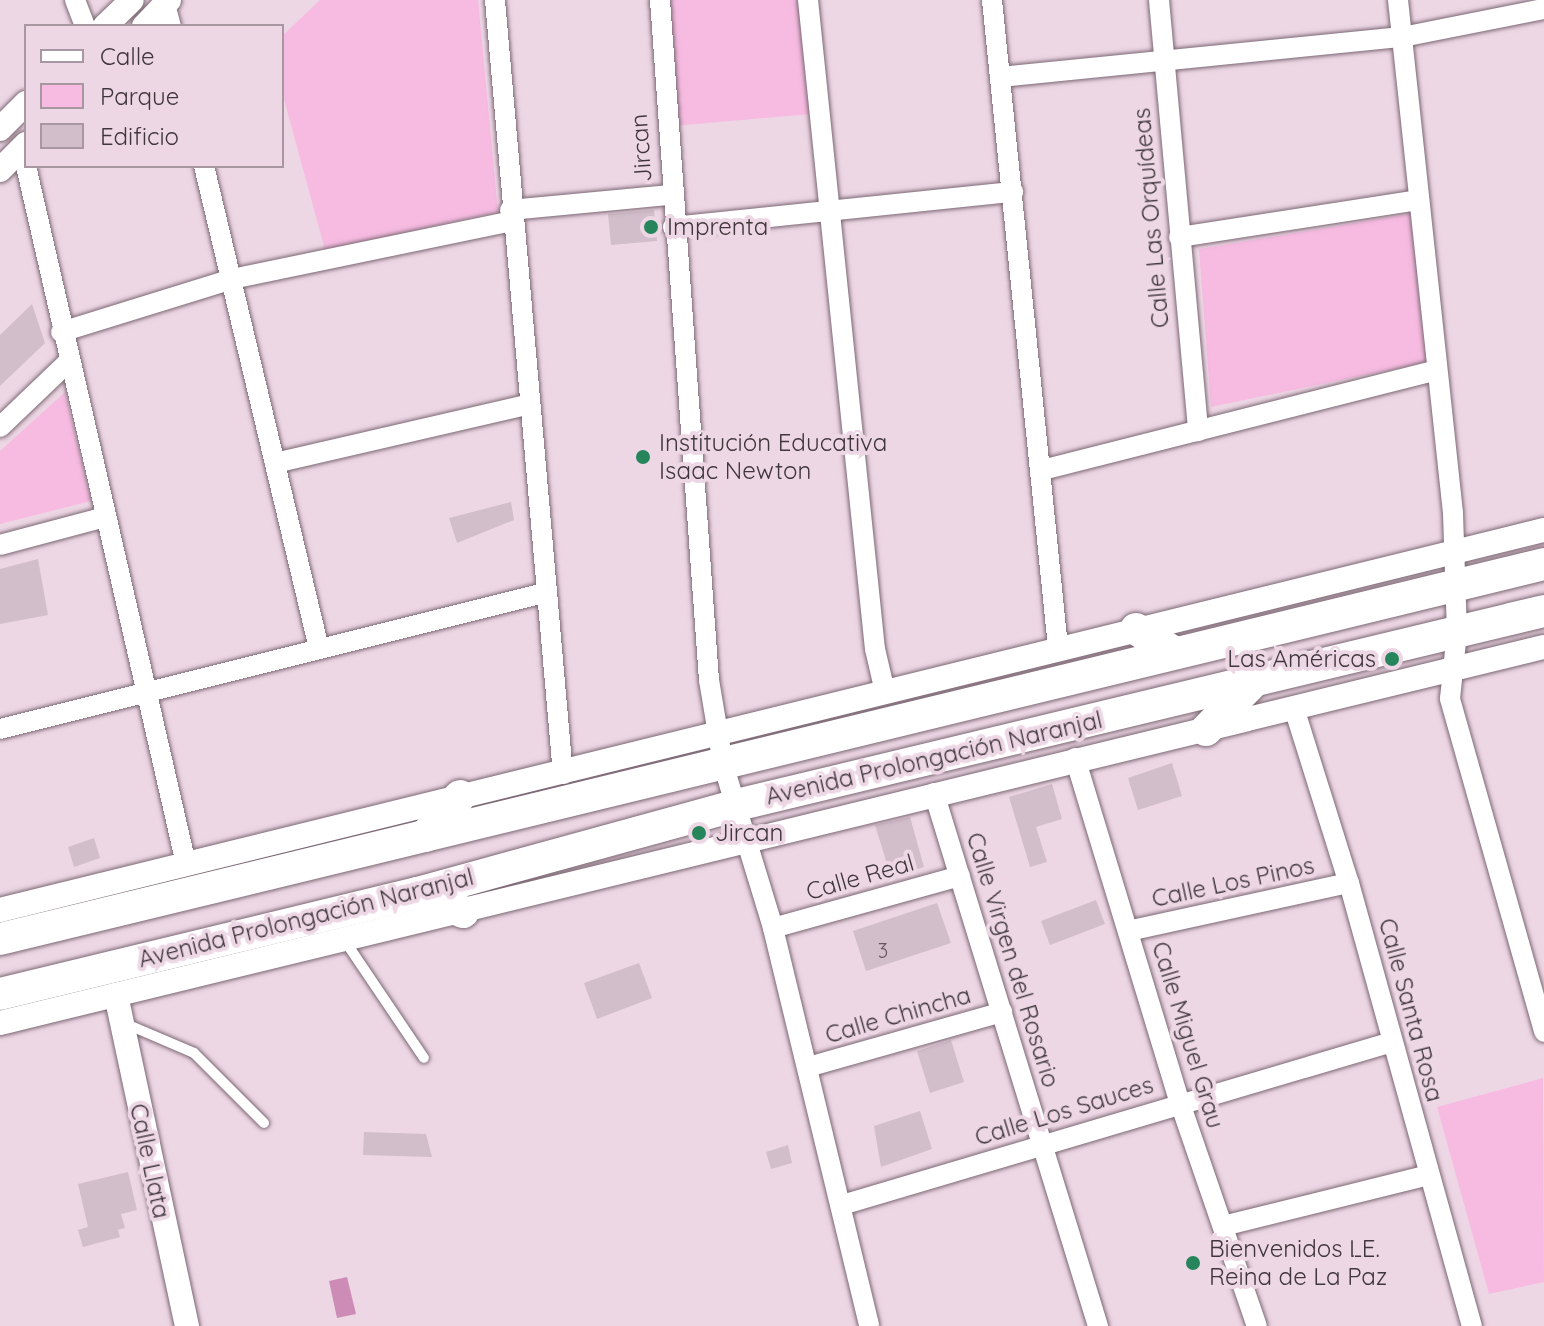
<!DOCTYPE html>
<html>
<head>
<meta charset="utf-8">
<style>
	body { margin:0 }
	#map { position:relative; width:1544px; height:1326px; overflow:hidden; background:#eed7e5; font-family:Quicksand,sans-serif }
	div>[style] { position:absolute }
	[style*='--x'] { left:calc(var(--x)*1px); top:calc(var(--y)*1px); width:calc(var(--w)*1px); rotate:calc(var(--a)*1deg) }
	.green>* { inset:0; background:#f7bbe1 }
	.water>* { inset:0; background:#cc8cb6 }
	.building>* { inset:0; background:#d2bdca }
	.roads { filter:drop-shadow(0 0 2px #7b6773) drop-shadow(0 0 2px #7b6773) }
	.service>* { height:10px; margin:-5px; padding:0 5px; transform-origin:5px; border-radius:5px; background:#fff }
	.minor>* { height:20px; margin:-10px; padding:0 10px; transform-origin:10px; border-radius:10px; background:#fff }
	.tertiary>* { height:24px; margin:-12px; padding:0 12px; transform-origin:12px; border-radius:12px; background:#fff }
	.primary>* { height:32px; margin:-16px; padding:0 16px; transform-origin:16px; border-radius:16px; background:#fff }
	.dots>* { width:22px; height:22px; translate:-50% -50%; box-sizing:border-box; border:4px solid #eed7e5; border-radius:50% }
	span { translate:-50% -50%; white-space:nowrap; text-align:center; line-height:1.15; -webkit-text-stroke:8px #eed7e5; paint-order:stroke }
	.number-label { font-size:20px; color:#645860 }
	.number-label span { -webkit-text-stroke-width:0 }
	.street-label { font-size:24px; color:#3f373c }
	.poi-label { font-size:24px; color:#3f373c }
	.left { translate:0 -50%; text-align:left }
	.right { translate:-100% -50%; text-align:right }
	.legend { position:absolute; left:24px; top:24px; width:260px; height:144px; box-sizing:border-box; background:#eed7e5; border:2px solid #a897a1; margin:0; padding:10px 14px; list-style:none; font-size:24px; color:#3f373c }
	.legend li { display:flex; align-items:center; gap:16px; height:40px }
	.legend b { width:40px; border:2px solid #a897a1 }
</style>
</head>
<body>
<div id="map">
	<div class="green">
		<i style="clip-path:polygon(320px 0,478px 0,498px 212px,325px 250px,282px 92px,282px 36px)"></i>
		<i style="clip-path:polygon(666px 0,799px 0,811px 114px,674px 126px)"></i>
		<i style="clip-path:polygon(1415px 213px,1428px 362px,1211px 407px,1199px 249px)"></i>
		<i style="clip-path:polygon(65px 392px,91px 501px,0 524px,0 451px)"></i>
		<i style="clip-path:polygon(1543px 1078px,1544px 1282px,1489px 1294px,1437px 1107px)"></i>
	</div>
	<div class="water">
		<i style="clip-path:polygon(347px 1277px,356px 1314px,337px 1318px,329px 1281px)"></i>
	</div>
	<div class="building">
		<i style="clip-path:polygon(654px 210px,657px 241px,611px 245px,608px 214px)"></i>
		<i style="clip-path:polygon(32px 304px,45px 343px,0 386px,0 335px)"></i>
		<i style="clip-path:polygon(511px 502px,514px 520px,457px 543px,449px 518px)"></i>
		<i style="clip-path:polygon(38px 559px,48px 615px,0 624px,0 569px)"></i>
		<i style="clip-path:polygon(1172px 763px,1182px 796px,1138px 810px,1128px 778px)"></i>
		<i style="clip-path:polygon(1052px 784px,1062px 819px,1036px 827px,1047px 862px,1030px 867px,1009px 797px)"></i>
		<i style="clip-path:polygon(910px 817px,924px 867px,891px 877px,875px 825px)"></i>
		<i style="clip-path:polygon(94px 838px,100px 858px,74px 867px,68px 847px)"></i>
		<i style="clip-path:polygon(1096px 900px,1105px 924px,1050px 945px,1041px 921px)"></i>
		<i style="clip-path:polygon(937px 903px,951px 943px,866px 971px,853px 931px)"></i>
		<i style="clip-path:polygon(639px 963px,652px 998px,597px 1019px,584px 983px)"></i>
		<i style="clip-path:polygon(951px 1040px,964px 1082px,930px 1093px,917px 1051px)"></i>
		<i style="clip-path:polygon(920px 1111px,932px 1149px,881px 1167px,874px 1126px)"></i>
		<i style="clip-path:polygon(364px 1132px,426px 1134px,432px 1157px,363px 1155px)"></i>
		<i style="clip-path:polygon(788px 1145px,792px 1163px,771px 1169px,766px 1152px)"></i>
		<i style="clip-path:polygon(128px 1172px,137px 1210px,121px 1214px,125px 1228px,118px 1230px,120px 1237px,83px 1247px,78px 1230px,88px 1227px,78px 1184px)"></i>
	</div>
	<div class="roads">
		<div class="service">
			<i style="--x:345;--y:941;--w:141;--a:56"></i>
			<i style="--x:124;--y:1023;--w:76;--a:23.2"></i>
			<i style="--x:194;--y:1053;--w:99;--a:45"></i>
		</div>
		<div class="minor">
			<i style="--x:75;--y:0;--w:28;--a:69"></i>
			<i style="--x:495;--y:0;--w:777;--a:84.98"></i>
			<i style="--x:660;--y:0;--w:682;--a:85.88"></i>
			<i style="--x:709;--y:680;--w:85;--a:80.5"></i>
			<i style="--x:723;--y:764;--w:171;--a:73"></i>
			<i style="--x:773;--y:928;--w:409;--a:76.4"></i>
			<i style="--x:808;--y:0;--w:652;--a:84.11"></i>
			<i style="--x:875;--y:649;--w:44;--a:76.9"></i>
			<i style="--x:992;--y:0;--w:651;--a:84.18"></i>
			<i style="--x:1159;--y:0;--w:433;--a:84.8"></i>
			<i style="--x:1398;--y:0;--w:516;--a:83.88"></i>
			<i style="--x:1453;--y:513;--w:119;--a:88.1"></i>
			<i style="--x:1457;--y:632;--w:67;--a:96"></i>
			<i style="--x:1450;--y:699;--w:346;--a:74.2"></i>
			<i style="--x:165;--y:4;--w:23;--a:75"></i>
			<i style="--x:1000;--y:77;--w:404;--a:-5.7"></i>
			<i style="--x:1402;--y:37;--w:145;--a:-11.2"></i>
			<i style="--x:26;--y:166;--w:716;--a:77.09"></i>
			<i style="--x:204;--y:166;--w:495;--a:76.6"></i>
			<i style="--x:510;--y:210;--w:161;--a:-5.4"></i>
			<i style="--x:673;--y:227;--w:342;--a:-5.9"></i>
			<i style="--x:1179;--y:237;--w:243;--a:-8.8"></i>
			<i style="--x:61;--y:332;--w:179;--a:-17.2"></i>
			<i style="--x:232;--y:279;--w:285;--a:-11.7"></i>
			<i style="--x:0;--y:427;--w:94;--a:-43.7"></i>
			<i style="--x:275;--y:463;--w:259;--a:-13"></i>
			<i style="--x:1042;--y:470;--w:407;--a:-14.2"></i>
			<i style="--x:0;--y:545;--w:109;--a:-14.9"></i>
			<i style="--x:1294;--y:708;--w:183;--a:72.6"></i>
			<i style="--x:1349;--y:883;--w:460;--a:74.5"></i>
			<i style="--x:0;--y:729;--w:561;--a:-14.04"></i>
			<i style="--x:1075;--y:758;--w:361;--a:73.1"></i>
			<i style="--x:1180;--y:1103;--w:236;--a:71"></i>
			<i style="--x:934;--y:793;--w:558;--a:72.9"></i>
			<i style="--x:773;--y:928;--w:194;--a:-15.5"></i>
			<i style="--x:1128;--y:931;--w:226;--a:-12.3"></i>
			<i style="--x:808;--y:1067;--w:202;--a:-15.8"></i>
			<i style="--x:842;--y:1205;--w:574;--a:-16.51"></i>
			<i style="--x:1223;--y:1226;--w:212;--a:-13.9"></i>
		</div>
		<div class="tertiary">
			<i style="--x:105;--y:26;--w:37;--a:-44"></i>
			<i style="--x:144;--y:26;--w:36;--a:-46"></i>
			<i style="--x:0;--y:129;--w:37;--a:-45"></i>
			<i style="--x:0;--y:170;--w:37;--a:-45"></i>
			<i style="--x:0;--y:910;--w:1590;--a:-13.83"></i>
			<i style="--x:116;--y:995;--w:339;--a:77.9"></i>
			<i style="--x:0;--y:1023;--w:1589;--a:-13.69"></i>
		</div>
		<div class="primary">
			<i style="--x:1136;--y:629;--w:42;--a:31.4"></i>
			<i style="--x:1206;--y:730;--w:69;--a:-45.6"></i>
			<i style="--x:425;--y:836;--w:53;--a:-48.8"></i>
			<i style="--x:418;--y:893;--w:49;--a:22.9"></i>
			<i style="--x:0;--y:939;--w:1589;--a:-13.65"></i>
			<i style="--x:0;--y:994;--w:430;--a:-13.6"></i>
			<i style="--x:418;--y:893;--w:331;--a:-15.4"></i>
			<i style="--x:737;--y:805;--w:830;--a:-13.52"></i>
		</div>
	</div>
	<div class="dots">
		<i style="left:651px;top:227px;background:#27855c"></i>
		<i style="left:643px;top:457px;background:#27855c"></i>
		<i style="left:1392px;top:659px;background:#27855c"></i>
		<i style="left:699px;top:833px;background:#27855c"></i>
		<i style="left:1193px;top:1263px;background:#27855c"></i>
	</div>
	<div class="number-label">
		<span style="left:883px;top:950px">3</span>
	</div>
	<div class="street-label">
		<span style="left:641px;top:148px;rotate:-94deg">Jircan</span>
		<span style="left:1151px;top:218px;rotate:-95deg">Calle Las Orquídeas</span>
		<span style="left:934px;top:758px;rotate:-13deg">Avenida Prolongación Naranjal</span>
		<span style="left:860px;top:877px;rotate:-16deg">Calle Real</span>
		<span style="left:1233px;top:882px;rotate:-12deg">Calle Los Pinos</span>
		<span style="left:306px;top:918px;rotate:-14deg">Avenida Prolongación Naranjal</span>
		<span style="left:1013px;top:960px;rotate:73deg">Calle Virgen del Rosario</span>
		<span style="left:1411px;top:1010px;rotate:75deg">Calle Santa Rosa</span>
		<span style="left:898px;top:1015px;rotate:-16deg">Calle Chincha</span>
		<span style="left:1188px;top:1035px;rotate:73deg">Calle Miguel Grau</span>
		<span style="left:1064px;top:1111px;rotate:-17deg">Calle Los Sauces</span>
		<span style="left:150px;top:1161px;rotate:78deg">Calle Llata</span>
	</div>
	<div class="poi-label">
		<span class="left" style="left:667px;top:227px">Imprenta</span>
		<span class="left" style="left:659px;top:457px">Institución Educativa<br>Isaac Newton</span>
		<span class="right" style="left:1376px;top:659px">Las Américas</span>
		<span class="left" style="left:715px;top:833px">Jircan</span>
		<span class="left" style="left:1209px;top:1263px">Bienvenidos LE.<br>Reina de La Paz</span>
	</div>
	<ul class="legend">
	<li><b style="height:10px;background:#fff"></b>Calle</li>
	<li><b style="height:22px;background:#f7bbe1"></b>Parque</li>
	<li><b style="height:22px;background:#d2bdca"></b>Edificio</li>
	</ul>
</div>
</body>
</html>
